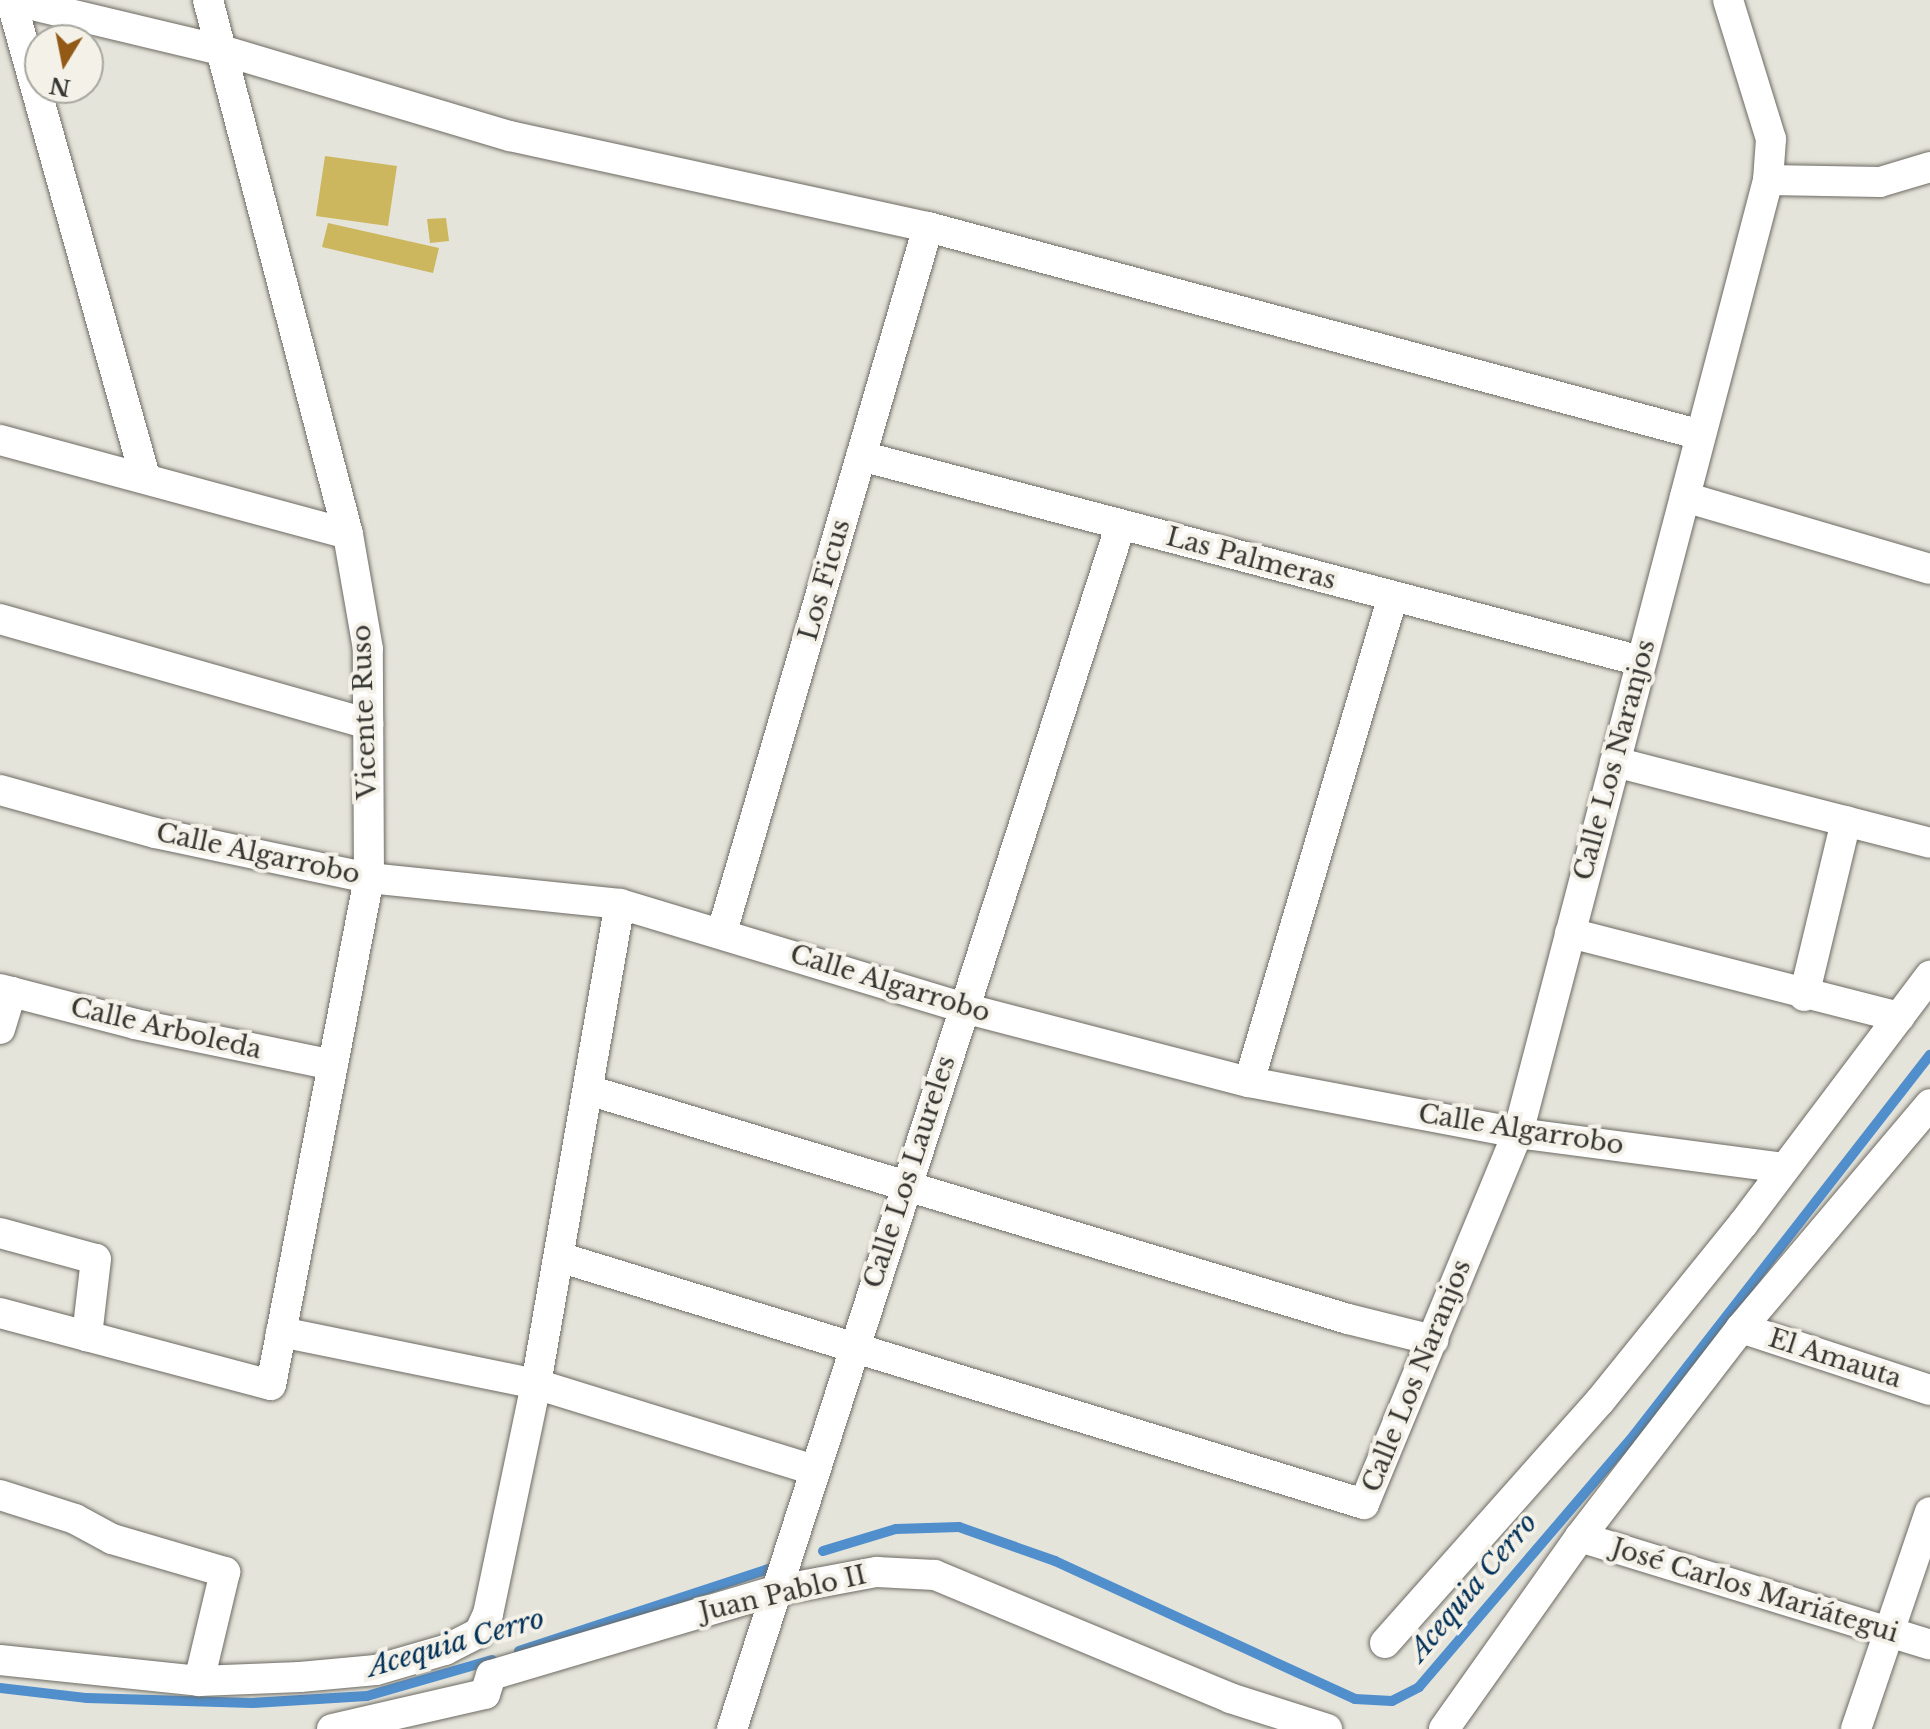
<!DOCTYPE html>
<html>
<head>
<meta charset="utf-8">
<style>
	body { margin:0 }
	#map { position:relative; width:1930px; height:1729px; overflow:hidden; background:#e5e4db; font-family:"Libre Baskerville",serif }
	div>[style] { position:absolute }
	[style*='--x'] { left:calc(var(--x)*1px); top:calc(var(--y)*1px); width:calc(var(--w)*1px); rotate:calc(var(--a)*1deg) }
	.stream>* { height:10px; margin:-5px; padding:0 5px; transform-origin:5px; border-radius:5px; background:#518fcc }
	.building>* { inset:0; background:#ccb75e }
	.roads { filter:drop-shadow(0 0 2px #6d6b63) drop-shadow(0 0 2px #6d6b63) }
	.minor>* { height:30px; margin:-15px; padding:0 15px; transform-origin:15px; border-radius:15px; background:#fff }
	span { translate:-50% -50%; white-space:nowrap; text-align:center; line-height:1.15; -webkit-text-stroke:8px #f3f1e8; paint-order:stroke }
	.street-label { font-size:26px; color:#363632 }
	.water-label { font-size:28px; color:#002f57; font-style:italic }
	.north { position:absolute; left:24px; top:24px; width:80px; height:80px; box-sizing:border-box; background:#f3f1e8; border:2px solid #a7a69f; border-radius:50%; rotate:190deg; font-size:22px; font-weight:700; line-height:32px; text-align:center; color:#363632 }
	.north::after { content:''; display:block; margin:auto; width:28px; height:36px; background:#935a16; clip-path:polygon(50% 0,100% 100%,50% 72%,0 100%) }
</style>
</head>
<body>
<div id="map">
	<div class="stream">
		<i style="--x:823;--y:1551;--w:76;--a:-16.8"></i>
		<i style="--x:896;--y:1529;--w:63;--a:-1.8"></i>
		<i style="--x:959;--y:1527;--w:102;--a:19.5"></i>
		<i style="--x:1055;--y:1561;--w:330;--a:24.7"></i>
		<i style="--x:1355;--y:1699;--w:37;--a:3"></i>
		<i style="--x:1392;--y:1701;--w:30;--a:-27"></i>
		<i style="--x:1419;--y:1687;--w:331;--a:-49.5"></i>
		<i style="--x:1634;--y:1435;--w:482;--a:-52.1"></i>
		<i style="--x:519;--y:1651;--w:265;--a:-18.2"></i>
		<i style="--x:0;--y:1688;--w:88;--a:6.6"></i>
		<i style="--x:87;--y:1698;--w:165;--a:1.7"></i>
		<i style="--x:252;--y:1703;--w:115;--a:-3.5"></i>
		<i style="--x:367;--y:1696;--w:130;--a:-16.1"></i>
	</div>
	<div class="building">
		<i style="clip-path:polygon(325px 156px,397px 166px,388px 226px,316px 216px)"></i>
		<i style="clip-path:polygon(446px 218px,449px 241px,430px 243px,427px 219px)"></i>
		<i style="clip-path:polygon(328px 223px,439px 248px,433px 273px,322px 247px)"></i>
	</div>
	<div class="roads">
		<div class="minor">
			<i style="--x:11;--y:0;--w:216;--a:13.4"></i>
			<i style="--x:221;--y:50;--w:302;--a:16.6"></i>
			<i style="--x:510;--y:136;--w:428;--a:12.3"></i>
			<i style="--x:928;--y:227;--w:800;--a:15.06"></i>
			<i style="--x:11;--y:0;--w:496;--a:74.3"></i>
			<i style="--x:1768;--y:180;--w:112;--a:1"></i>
			<i style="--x:1880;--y:182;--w:52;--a:-16.7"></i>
			<i style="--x:0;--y:440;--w:360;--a:15.1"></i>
			<i style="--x:861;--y:456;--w:806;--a:14.73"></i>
			<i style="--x:1685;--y:497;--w:255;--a:16.4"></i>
			<i style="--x:0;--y:619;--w:383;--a:15.9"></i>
			<i style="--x:1615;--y:762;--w:325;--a:14.4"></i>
			<i style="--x:0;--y:790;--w:161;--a:15.5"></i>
			<i style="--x:155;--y:833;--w:219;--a:11.9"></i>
			<i style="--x:369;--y:878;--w:252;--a:5.9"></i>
			<i style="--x:620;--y:904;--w:359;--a:16.8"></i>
			<i style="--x:964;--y:1008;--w:294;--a:14.6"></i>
			<i style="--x:1249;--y:1082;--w:274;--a:10.7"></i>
			<i style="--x:1518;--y:1133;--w:268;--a:7.5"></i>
			<i style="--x:722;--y:932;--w:734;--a:-73.71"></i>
			<i style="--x:1570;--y:933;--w:340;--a:14.3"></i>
			<i style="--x:0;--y:989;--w:139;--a:14.5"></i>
			<i style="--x:135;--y:1024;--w:202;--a:11.7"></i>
			<i style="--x:1804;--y:996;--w:180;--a:-76.5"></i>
			<i style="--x:0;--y:1029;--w:39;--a:-73"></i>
			<i style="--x:1249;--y:1082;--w:507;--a:-73.5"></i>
			<i style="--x:588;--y:1090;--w:794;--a:16.77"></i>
			<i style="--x:1348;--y:1319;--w:88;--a:13.9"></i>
			<i style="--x:0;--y:1233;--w:99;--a:15.2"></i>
			<i style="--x:96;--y:1259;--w:78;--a:96.7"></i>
			<i style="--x:559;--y:1257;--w:842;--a:17.06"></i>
			<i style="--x:1364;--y:1504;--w:402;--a:-67.5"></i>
			<i style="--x:1518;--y:1133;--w:985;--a:-75.3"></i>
			<i style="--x:1768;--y:180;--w:41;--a:-85.8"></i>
			<i style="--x:1771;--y:139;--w:145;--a:-107.2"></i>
			<i style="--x:0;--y:1313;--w:280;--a:14.9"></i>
			<i style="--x:271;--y:1385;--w:516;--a:-79.06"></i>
			<i style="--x:369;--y:878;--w:229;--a:-90.3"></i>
			<i style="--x:368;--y:649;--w:117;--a:-99.9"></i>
			<i style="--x:348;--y:534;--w:552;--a:-104.69"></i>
			<i style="--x:1741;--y:1328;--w:199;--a:18.2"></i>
			<i style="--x:281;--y:1332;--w:260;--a:11.5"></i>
			<i style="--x:536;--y:1384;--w:290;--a:17.2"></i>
			<i style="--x:0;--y:1495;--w:79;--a:17.7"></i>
			<i style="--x:75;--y:1519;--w:42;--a:28.4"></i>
			<i style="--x:112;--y:1539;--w:118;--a:16.3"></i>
			<i style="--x:225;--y:1572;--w:112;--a:103.4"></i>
			<i style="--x:1580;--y:1537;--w:366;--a:17.1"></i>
			<i style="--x:1385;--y:1643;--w:324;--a:-48.4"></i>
			<i style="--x:1600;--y:1401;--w:228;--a:-51.1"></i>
			<i style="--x:1743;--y:1224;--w:311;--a:-53"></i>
			<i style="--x:0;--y:1660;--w:200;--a:6"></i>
			<i style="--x:199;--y:1681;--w:101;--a:-2.3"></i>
			<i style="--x:300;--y:1677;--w:76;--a:-5.3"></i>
			<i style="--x:376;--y:1670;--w:72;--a:-16.2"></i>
			<i style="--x:445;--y:1650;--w:38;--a:-27"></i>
			<i style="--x:479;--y:1633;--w:21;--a:-65"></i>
			<i style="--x:488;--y:1614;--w:235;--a:-78.2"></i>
			<i style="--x:536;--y:1384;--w:487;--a:-80.1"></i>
			<i style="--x:332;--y:1729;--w:157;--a:-12.9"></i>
			<i style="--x:485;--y:1694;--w:20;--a:-72"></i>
			<i style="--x:491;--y:1675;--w:295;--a:-16.5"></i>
			<i style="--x:774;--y:1591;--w:105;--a:-10.5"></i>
			<i style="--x:877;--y:1572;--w:58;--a:3"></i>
			<i style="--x:935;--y:1575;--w:320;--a:22.6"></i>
			<i style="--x:1230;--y:1698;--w:102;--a:17.7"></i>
			<i style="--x:732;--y:1729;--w:1266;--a:-72.11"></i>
			<i style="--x:1444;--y:1729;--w:235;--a:-54.7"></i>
			<i style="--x:1580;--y:1537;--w:264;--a:-52.4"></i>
			<i style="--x:1741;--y:1328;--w:293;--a:-49.8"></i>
			<i style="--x:1856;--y:1729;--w:229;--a:-71.2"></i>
		</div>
	</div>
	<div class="street-label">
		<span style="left:1251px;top:559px;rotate:15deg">Las Palmeras</span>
		<span style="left:825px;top:580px;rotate:-74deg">Los Ficus</span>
		<span style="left:365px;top:712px;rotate:-92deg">Vicente Ruso</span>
		<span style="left:1615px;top:760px;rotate:-75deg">Calle Los Naranjos</span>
		<span style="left:258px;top:854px;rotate:12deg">Calle Algarrobo</span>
		<span style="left:890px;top:984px;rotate:17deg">Calle Algarrobo</span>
		<span style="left:166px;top:1029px;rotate:13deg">Calle Arboleda</span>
		<span style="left:1521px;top:1130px;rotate:9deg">Calle Algarrobo</span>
		<span style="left:910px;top:1172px;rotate:-72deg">Calle Los Laureles</span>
		<span style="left:1835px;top:1359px;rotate:18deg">El Amauta</span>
		<span style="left:1417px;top:1376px;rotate:-68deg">Calle Los Naranjos</span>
		<span style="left:1755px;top:1591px;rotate:17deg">José Carlos Mariátegui</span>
		<span style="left:783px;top:1594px;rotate:-13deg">Juan Pablo II</span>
	</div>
	<div class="water-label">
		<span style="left:1473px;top:1587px;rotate:-50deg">Acequia Cerro</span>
		<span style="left:456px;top:1643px;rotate:-16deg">Acequia Cerro</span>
	</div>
	<div class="north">N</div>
</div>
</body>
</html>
